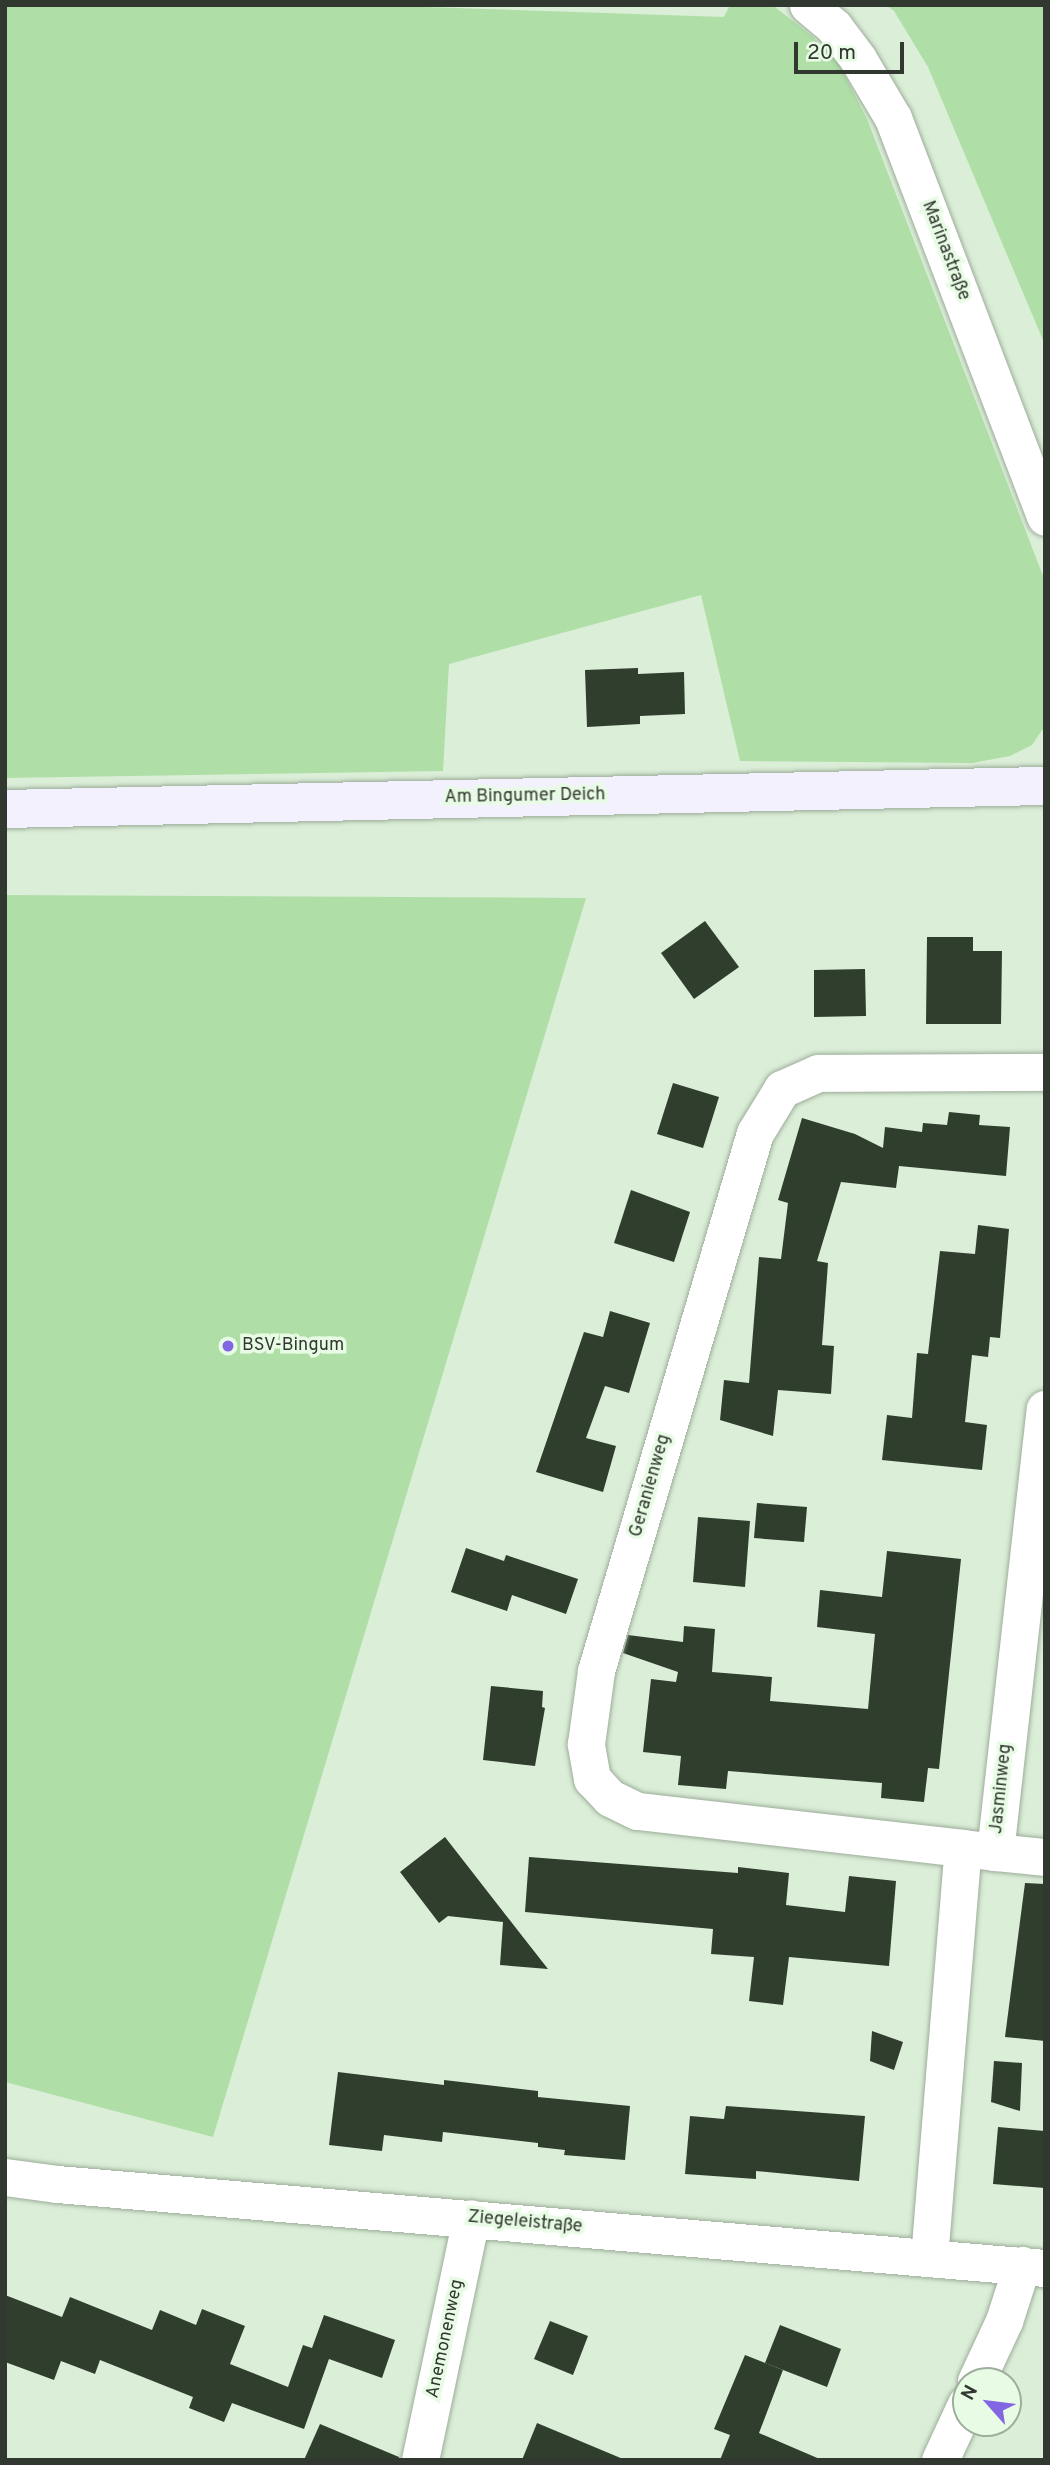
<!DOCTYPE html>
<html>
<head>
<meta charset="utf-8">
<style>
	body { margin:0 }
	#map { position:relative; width:1050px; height:2465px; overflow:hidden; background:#dbeed8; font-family:Overpass,sans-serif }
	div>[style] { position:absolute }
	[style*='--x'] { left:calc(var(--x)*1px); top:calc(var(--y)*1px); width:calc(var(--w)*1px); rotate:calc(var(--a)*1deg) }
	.green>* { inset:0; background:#afdfa7 }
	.building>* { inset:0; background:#2f3e2d }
	.roads { filter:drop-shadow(0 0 2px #9cad99) drop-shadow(0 0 2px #9cad99) }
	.street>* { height:37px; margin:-18.5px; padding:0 18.5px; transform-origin:18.5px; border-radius:18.5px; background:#fff }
	.secondary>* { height:38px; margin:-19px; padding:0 19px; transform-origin:19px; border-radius:19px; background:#f3f1fe }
	.dots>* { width:19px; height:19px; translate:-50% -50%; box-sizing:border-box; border:4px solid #e8fbe5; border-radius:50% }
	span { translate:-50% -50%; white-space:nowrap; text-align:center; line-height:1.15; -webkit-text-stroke:7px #e8fbe5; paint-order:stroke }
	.street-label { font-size:18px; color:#313830 }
	.poi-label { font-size:18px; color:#313830 }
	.left { translate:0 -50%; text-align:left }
	.frame { position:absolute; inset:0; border:7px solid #313830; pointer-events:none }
	.north { position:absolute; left:952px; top:2367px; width:70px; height:70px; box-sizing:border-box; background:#e8fbe5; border:2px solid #9fad9d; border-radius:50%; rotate:298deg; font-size:19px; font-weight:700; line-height:28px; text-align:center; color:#313830 }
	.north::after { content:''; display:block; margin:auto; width:24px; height:32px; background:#8366e1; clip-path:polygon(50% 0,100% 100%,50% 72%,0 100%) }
	.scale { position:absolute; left:794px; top:42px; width:110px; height:32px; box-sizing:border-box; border:4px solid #313830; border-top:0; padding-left:9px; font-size:21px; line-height:24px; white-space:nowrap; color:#313830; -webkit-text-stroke:5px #e8fbe5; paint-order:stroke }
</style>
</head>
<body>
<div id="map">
	<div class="green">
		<i style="clip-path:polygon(5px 5px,365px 5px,724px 17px,730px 5px,775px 7px,812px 36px,839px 64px,867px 119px,1045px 581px,1045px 726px,1032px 745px,1010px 756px,972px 763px,740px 761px,701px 595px,449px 664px,443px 771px,5px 778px)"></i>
		<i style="clip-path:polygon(886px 5px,1045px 5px,1045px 345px,928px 67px,894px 11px)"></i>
		<i style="clip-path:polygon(5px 895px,586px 898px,213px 2137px,5px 2082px)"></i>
	</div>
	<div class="building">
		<i style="clip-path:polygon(638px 668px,638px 674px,684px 672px,685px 714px,640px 716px,640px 724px,587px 727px,585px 670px)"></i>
		<i style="clip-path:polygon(705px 921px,739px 967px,694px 999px,661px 953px)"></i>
		<i style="clip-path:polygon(927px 937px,973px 937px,973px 951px,1002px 951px,1001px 1024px,926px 1024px)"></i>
		<i style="clip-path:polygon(865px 969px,866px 1016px,814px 1017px,814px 970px)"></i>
		<i style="clip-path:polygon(673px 1083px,719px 1097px,703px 1148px,657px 1134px)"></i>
		<i style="clip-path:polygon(949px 1112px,980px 1115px,979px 1125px,1010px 1127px,1006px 1176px,899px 1166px,896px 1188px,841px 1182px,817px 1261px,828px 1263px,822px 1345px,834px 1346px,831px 1394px,778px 1390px,773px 1436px,720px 1420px,724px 1380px,749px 1383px,759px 1257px,781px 1259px,788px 1203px,778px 1200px,802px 1118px,855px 1134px,883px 1148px,885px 1127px,922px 1132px,923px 1123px,947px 1125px)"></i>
		<i style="clip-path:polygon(631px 1190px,690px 1212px,674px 1262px,614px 1243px)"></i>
		<i style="clip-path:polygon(978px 1225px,1009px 1229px,1000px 1338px,990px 1337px,988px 1357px,972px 1355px,965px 1422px,987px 1425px,982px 1470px,882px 1460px,887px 1415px,912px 1418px,917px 1353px,928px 1354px,940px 1251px,975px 1254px)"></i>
		<i style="clip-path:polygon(610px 1311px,650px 1323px,629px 1393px,605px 1386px,586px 1438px,616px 1446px,603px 1492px,536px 1472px,584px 1332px,603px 1337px)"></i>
		<i style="clip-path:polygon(757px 1503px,807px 1507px,804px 1542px,754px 1538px)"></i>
		<i style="clip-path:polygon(698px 1517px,750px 1521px,745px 1587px,693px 1582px)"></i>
		<i style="clip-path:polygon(466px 1548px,504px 1561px,506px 1555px,578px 1579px,566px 1614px,512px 1595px,507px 1611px,451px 1592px)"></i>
		<i style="clip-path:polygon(887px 1551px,961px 1559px,939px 1769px,928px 1768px,924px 1802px,881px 1798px,882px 1783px,728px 1771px,726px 1789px,678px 1785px,681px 1756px,643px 1752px,651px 1679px,676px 1682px,678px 1672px,623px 1653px,628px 1635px,683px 1642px,684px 1626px,715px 1629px,712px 1672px,772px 1677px,770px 1701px,868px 1709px,875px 1634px,817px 1627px,820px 1590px,882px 1597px)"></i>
		<i style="clip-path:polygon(491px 1686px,543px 1691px,542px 1707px,545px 1708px,535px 1766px,483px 1760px)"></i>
		<i style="clip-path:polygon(445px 1837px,512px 1923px,548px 1969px,500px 1965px,503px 1922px,448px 1916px,439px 1923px,400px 1872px)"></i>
		<i style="clip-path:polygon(529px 1857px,738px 1873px,738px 1867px,789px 1873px,786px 1905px,845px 1912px,849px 1876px,896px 1881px,889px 1966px,789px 1957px,783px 2005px,749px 2001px,754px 1957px,711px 1954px,713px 1929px,525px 1912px)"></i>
		<i style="clip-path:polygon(1025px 1883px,1045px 1884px,1045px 2041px,1005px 2037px)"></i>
		<i style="clip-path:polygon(872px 2031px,903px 2042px,894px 2070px,870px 2061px)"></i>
		<i style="clip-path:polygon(994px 2061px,1022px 2063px,1020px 2111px,991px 2102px)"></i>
		<i style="clip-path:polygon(338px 2072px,444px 2085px,444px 2080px,538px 2091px,538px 2097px,630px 2106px,625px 2160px,564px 2155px,565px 2150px,538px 2147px,538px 2143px,443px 2132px,442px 2142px,384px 2135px,382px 2151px,329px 2145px)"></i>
		<i style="clip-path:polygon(726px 2106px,865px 2116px,859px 2181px,756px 2171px,756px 2179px,685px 2174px,690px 2116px,724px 2119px)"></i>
		<i style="clip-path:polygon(998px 2127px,1045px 2131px,1045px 2188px,993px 2184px)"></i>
		<i style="clip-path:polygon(5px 2295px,62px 2317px,70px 2297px,152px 2330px,160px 2310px,196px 2325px,202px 2309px,245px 2326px,230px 2364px,288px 2387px,303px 2345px,312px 2348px,324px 2315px,395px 2340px,382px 2378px,329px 2359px,304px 2429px,232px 2403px,224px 2422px,189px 2408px,193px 2397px,100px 2360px,95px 2374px,61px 2361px,54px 2380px,5px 2362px)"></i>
		<i style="clip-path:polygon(550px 2321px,588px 2336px,573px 2375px,534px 2359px)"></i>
		<i style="clip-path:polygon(780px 2325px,841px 2349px,827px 2387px,765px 2363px)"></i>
		<i style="clip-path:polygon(745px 2355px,783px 2370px,759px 2433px,822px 2460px,720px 2460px,730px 2435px,714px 2429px)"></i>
		<i style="clip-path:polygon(537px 2423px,623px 2459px,623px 2460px,522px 2460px)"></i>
		<i style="clip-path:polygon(320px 2424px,399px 2457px,400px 2460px,304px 2460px)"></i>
	</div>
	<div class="roads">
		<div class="street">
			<i style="--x:808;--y:5;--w:34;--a:40"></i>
			<i style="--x:834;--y:27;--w:40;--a:53"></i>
			<i style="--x:858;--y:59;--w:69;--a:59.3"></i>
			<i style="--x:893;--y:118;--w:427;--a:69.1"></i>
			<i style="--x:963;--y:1848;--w:328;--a:-173.5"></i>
			<i style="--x:637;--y:1811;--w:30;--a:-154"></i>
			<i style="--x:610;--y:1798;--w:26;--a:-133"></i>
			<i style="--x:592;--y:1779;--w:36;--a:-100"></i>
			<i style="--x:586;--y:1744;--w:74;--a:-82.2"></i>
			<i style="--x:596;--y:1671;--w:561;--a:-73.54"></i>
			<i style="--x:755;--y:1133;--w:52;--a:-58.5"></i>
			<i style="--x:782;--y:1089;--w:39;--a:-24"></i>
			<i style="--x:818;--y:1073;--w:227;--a:-0.3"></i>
			<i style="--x:995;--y:1852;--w:50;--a:5.7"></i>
			<i style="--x:5;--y:2177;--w:52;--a:7.7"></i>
			<i style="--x:57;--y:2184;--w:992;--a:4.86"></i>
			<i style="--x:929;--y:2258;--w:411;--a:-85.3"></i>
			<i style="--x:963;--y:1848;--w:32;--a:7"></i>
			<i style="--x:995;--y:1852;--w:446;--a:-83.6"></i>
			<i style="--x:976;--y:2381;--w:66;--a:-65"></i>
			<i style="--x:1004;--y:2321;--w:59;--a:-72.2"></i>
			<i style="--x:420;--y:2460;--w:247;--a:-78.1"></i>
			<i style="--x:940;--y:2460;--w:62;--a:-65.1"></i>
		</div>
		<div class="secondary">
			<i style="--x:5;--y:809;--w:1040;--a:-1.27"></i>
		</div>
	</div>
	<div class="dots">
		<i style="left:228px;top:1346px;background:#8366e1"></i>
	</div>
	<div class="street-label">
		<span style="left:945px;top:251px;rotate:69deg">Marinastraße</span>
		<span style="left:525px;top:797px;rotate:-1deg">Am Bingumer Deich</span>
		<span style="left:651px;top:1486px;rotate:-74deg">Geranienweg</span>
		<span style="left:1002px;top:1789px;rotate:-84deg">Jasminweg</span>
		<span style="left:525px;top:2223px;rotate:5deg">Ziegeleistraße</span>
		<span style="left:446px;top:2339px;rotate:-78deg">Anemonenweg</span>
	</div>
	<div class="poi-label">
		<span class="left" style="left:242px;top:1346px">BSV-Bingum</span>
	</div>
	<div class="frame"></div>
	<div class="north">N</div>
	<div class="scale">20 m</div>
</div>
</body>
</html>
